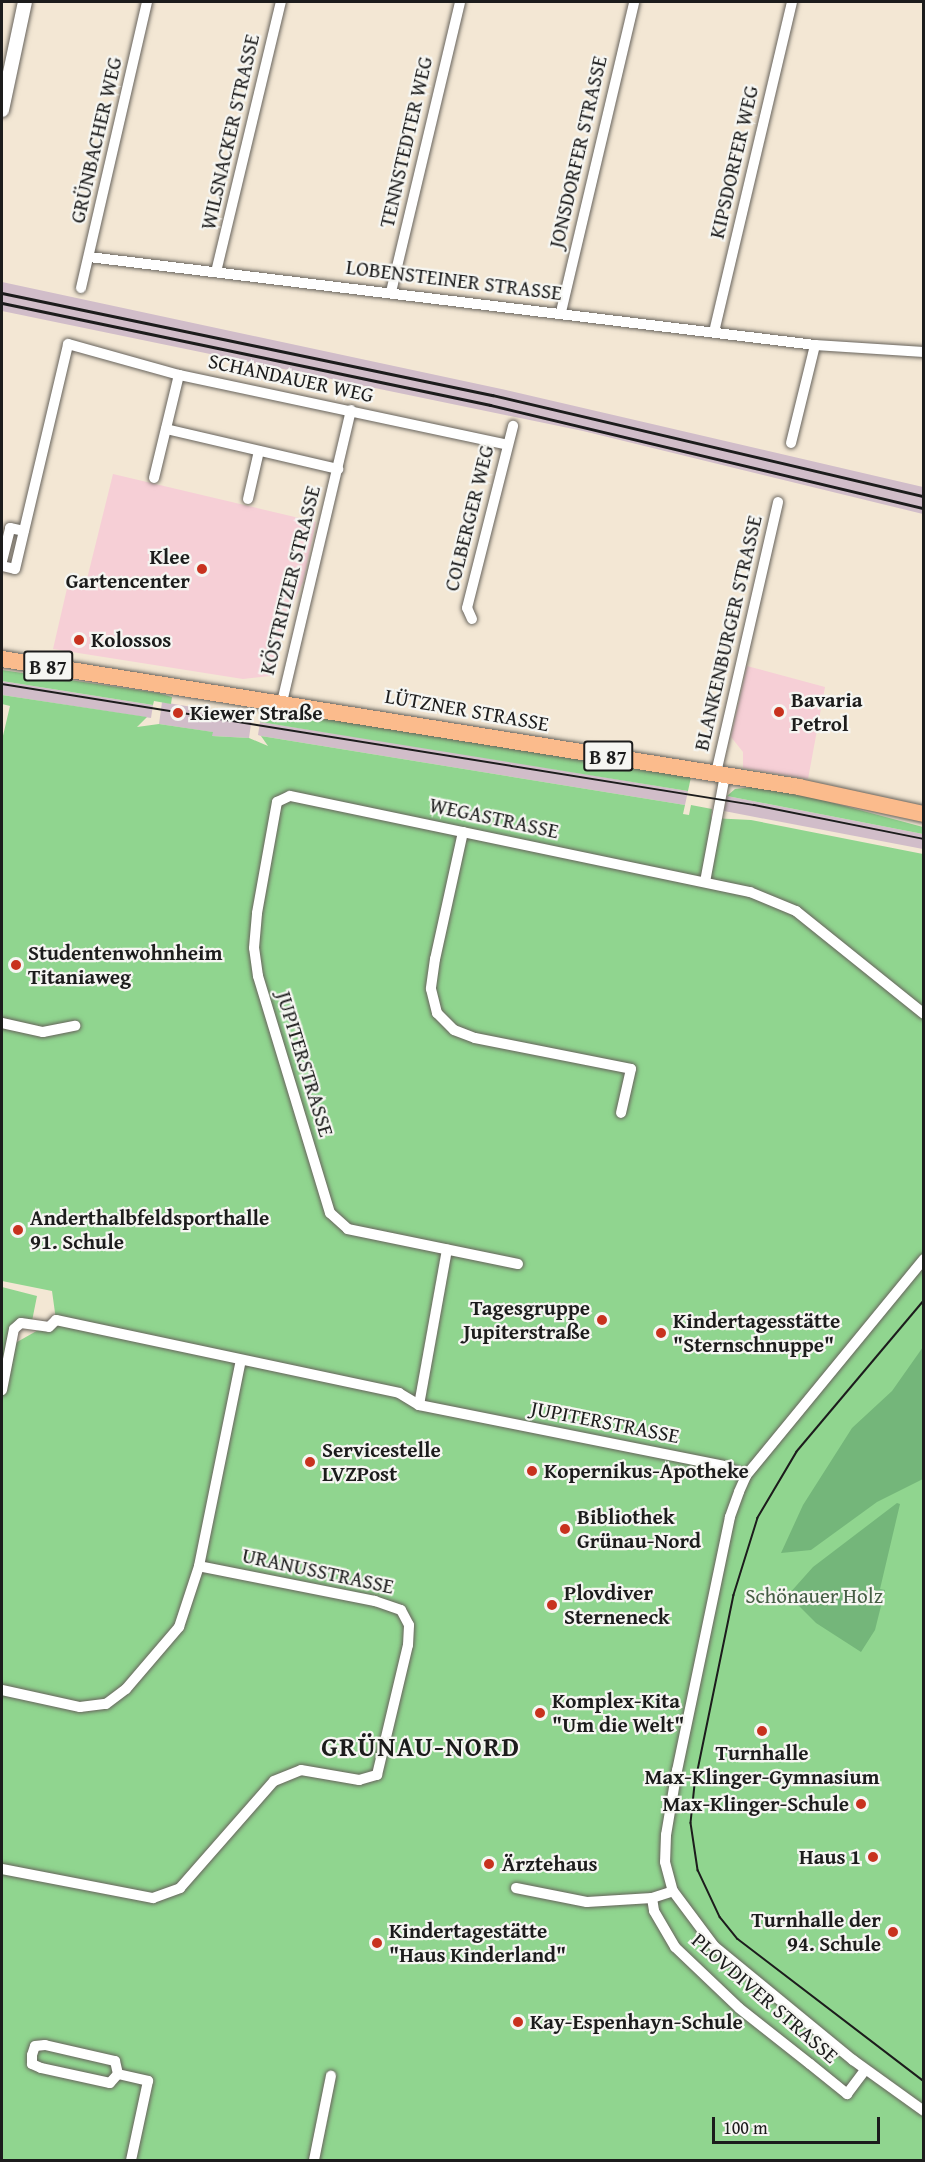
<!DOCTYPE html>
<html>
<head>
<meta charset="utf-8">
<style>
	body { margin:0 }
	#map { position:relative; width:925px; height:2162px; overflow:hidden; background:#f3e7d4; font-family:"Gentium Book Plus",serif }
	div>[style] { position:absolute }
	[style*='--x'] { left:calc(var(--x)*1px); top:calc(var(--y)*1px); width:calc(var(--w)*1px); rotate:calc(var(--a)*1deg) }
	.built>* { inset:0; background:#f6cfd6 }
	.industrial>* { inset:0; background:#d1bdc9 }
	.green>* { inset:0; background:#90d58f }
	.forest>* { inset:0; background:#74b67a }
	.roads { filter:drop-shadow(0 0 2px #67635c) drop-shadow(0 0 2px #67635c) }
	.minor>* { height:10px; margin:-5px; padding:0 5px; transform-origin:5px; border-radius:5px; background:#fff }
	.tertiary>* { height:14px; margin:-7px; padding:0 7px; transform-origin:7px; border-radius:7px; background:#fff }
	.primary>* { height:16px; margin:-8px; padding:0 8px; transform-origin:8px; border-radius:8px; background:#fbbb8c }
	.tram>* { height:1.5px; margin:-0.75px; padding:0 0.75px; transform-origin:0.75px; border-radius:0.75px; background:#1c1c1c }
	.rail>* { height:3px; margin:-1.5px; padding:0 1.5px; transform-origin:1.5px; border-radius:1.5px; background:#1c1c1c }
	.dots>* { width:16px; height:16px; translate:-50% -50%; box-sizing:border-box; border:3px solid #f6f6f2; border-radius:50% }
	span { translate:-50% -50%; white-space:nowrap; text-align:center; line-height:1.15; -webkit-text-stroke:4.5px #f6f6f2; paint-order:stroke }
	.shield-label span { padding:2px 4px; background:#f6f6f2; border:2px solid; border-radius:4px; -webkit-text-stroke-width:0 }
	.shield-label { font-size:20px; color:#1c1c1c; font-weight:700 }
	.street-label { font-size:21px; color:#1c1c1c }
	.poi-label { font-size:21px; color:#1c1c1c; font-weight:700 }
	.right { translate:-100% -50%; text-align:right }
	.left { translate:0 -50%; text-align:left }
	.park-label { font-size:21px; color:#455d44 }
	.district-label { font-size:27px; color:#1c1c1c; font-weight:700; letter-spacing:1.5px }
	.frame { position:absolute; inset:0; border:3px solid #1c1c1c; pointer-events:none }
	.scale { position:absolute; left:712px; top:2117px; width:168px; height:27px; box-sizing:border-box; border:3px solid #1c1c1c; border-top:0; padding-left:8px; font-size:18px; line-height:21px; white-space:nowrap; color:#1c1c1c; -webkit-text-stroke:4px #f6f6f2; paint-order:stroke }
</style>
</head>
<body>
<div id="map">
	<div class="built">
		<i style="clip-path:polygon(113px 474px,316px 522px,303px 582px,286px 619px,270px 676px,243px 679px,53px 649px,68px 584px,85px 587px)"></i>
		<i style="clip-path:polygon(747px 666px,825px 687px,808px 779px,743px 768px,743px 752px,731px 737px)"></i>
	</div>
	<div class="industrial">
		<i style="clip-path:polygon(2px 282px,506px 390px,923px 487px,923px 514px,583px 431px,2px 311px)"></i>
		<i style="clip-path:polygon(2px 681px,153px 705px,151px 718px,2px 695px)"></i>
		<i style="clip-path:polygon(162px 702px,252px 717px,249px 738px,212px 736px,212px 732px,159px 724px)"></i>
		<i style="clip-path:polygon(260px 722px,403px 744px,688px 791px,685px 805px,261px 736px,258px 735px)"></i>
		<i style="clip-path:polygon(727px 796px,923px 834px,923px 849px,724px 811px)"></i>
	</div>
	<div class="green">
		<i style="clip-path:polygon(2px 670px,158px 693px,172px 697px,171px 704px,154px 701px,153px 705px,2px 681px)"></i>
		<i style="clip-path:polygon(2px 695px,147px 717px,137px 727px,159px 724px,213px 732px,212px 736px,249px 738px,268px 746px,261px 736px,685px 805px,683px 814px,689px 815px,691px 805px,712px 809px,711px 818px,751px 820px,923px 854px,923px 2160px,2px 2160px,2px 1287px,37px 1296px,32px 1321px,16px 1321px,10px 1346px,56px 1320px,52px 1291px,2px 1281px,2px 740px,10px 706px,2px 704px)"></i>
		<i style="clip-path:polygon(261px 712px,300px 713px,691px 777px,688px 791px,260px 722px)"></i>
		<i style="clip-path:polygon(752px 787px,811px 797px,923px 827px,923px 834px,727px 796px,735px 789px)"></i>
	</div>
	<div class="forest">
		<i style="clip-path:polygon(923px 1347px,923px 1479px,877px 1502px,811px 1550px,781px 1553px,803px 1505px,852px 1428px,892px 1391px)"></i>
		<i style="clip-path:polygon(897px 1503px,900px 1504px,880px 1589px,885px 1590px,875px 1630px,861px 1652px,816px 1623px,788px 1595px,813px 1567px)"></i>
	</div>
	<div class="roads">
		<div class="minor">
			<i style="--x:89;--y:257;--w:731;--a:6.91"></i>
			<i style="--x:815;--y:345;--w:109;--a:3.7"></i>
			<i style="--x:216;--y:272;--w:278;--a:-76.5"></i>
			<i style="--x:81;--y:288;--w:294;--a:-77"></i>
			<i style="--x:391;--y:292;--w:298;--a:-76.6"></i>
			<i style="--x:561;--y:312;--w:318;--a:-76.7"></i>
			<i style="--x:714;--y:332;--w:339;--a:-76.7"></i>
			<i style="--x:166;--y:429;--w:177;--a:13.1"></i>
			<i style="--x:791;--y:443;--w:101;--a:-76.2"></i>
			<i style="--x:154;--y:478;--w:106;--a:-76.4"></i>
			<i style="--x:248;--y:499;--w:49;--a:-77.1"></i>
			<i style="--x:2;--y:561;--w:34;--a:-76"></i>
			<i style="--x:10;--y:528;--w:14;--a:12"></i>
			<i style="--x:2;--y:566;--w:13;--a:13"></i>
			<i style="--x:15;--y:569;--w:231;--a:-76.7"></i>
			<i style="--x:68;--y:344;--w:115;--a:15.6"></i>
			<i style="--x:179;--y:375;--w:335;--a:12"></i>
			<i style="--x:472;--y:619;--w:12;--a:-114"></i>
			<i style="--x:467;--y:608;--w:188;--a:-75.8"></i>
			<i style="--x:282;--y:702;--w:300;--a:-76.7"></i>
			<i style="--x:716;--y:773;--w:278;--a:-77.1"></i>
			<i style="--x:463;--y:832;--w:130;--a:102.4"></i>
			<i style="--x:435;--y:959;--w:30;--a:98"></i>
			<i style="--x:431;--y:989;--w:25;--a:76"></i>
			<i style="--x:437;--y:1013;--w:24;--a:45"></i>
			<i style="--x:454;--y:1030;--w:22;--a:21"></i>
			<i style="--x:475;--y:1038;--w:159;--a:11.2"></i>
			<i style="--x:631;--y:1069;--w:45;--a:102.8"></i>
			<i style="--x:705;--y:882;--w:109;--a:-79.4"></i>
			<i style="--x:2;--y:1023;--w:42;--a:12.4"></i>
			<i style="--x:43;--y:1032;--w:33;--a:-11"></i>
			<i style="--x:924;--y:1259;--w:281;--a:129.4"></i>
			<i style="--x:746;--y:1476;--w:17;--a:114"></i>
			<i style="--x:739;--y:1492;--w:27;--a:110"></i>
			<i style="--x:730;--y:1517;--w:258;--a:101.8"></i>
			<i style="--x:677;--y:1770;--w:66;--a:99.6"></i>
			<i style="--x:666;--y:1835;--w:27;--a:92"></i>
			<i style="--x:665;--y:1862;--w:30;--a:75"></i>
			<i style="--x:673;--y:1891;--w:69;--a:53.3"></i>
			<i style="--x:714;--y:1946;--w:180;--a:39.4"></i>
			<i style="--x:853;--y:2060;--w:87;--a:35.7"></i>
			<i style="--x:518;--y:1264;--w:174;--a:-168.4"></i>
			<i style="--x:348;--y:1229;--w:24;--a:-138"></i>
			<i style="--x:330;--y:1213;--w:248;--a:-106.9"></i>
			<i style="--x:258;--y:976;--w:28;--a:-98"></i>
			<i style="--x:254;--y:948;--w:35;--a:-85"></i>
			<i style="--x:257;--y:913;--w:113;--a:-79.8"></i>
			<i style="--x:277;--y:802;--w:14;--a:-25"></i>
			<i style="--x:290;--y:796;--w:470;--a:11.8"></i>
			<i style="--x:750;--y:892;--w:50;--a:22.4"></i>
			<i style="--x:796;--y:911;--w:164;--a:38.8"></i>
			<i style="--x:2;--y:1390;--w:62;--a:-78.9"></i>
			<i style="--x:14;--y:1329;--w:9;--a:-41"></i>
			<i style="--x:21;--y:1323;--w:28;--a:8"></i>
			<i style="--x:49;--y:1327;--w:10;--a:-45"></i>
			<i style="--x:56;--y:1320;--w:351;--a:12"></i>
			<i style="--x:399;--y:1393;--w:23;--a:31"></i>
			<i style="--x:419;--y:1405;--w:310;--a:11.3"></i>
			<i style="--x:723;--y:1466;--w:25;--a:23"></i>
			<i style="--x:419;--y:1405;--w:158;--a:-79.8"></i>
			<i style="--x:2;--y:1690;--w:80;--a:12.3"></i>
			<i style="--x:80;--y:1707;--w:26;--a:-7"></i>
			<i style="--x:106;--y:1704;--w:25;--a:-37"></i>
			<i style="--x:126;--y:1689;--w:82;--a:-49.5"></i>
			<i style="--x:179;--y:1627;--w:64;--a:-71.8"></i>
			<i style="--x:199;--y:1566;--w:210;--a:-78.5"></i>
			<i style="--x:2;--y:1869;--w:154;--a:10.9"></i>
			<i style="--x:153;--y:1898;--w:29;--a:-20"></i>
			<i style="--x:180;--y:1888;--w:142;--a:-48.7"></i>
			<i style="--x:274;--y:1781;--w:29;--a:-22"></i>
			<i style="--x:301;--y:1770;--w:59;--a:9.8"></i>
			<i style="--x:359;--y:1780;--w:19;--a:-16"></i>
			<i style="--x:377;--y:1775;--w:134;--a:-76.6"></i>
			<i style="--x:408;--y:1645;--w:20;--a:-87"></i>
			<i style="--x:409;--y:1625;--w:17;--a:-118"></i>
			<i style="--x:401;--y:1610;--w:28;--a:-161"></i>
			<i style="--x:375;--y:1601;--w:179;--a:-168.8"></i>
			<i style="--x:516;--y:1888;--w:72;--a:11.2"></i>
			<i style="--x:587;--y:1902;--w:65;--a:-3.5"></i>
			<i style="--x:652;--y:1898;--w:22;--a:-18"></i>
			<i style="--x:652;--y:1898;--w:13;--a:81"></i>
			<i style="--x:654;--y:1911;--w:42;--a:59.7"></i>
			<i style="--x:675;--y:1947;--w:88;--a:43.6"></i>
			<i style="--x:739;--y:2008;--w:90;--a:38.3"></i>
			<i style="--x:810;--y:2064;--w:48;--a:39"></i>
			<i style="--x:847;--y:2094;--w:30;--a:-53"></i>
			<i style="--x:45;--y:2045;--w:72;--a:12.9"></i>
			<i style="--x:115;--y:2061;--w:13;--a:77"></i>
			<i style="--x:118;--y:2074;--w:12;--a:132"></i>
			<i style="--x:110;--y:2083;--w:71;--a:-167.7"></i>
			<i style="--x:41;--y:2068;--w:10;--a:-156"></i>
			<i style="--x:32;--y:2064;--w:9;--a:-90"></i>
			<i style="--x:32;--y:2055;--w:9;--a:-72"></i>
			<i style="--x:35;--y:2046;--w:10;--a:-6"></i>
			<i style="--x:118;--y:2074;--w:31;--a:13"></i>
			<i style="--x:148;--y:2081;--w:81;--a:102.1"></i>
			<i style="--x:314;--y:2160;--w:86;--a:-78.6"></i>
		</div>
		<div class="tertiary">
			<i style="--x:2;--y:110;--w:110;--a:-78"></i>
		</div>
		<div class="primary">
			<i style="--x:2;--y:659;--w:807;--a:9.12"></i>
			<i style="--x:799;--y:787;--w:128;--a:12.2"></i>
		</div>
	</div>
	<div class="tram">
		<i style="--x:2;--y:684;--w:762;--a:9.14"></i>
		<i style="--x:754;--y:805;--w:173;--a:11.3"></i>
		<i style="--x:924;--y:1301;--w:197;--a:130.1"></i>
		<i style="--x:797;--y:1452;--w:77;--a:120.6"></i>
		<i style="--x:758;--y:1518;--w:81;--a:107.3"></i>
		<i style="--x:734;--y:1595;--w:194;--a:101.6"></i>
		<i style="--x:695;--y:1785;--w:38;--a:96"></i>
		<i style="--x:691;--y:1823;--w:48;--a:81.5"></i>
		<i style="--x:698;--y:1870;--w:52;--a:64.9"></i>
		<i style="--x:720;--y:1917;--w:28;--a:51"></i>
		<i style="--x:738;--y:1939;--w:234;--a:37.4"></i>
	</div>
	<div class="rail">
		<i style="--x:2;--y:293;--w:501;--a:11.76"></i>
		<i style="--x:492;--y:395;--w:444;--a:13.2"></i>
		<i style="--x:2;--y:303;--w:499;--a:11.8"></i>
		<i style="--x:490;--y:405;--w:446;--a:13.4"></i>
	</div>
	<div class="dots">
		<i style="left:202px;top:569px;background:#c8321e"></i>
		<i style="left:79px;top:640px;background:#c8321e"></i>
		<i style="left:779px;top:712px;background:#c8321e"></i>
		<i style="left:178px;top:713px;background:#c8321e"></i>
		<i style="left:16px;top:965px;background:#c8321e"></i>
		<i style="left:18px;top:1230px;background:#c8321e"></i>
		<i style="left:602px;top:1320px;background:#c8321e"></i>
		<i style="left:661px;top:1333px;background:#c8321e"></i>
		<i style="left:310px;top:1462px;background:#c8321e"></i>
		<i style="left:532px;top:1471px;background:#c8321e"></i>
		<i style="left:565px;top:1529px;background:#c8321e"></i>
		<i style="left:552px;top:1605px;background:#c8321e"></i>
		<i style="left:540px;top:1713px;background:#c8321e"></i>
		<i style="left:762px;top:1731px;background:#c8321e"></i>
		<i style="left:861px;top:1804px;background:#c8321e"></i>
		<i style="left:873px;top:1857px;background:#c8321e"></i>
		<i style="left:489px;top:1864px;background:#c8321e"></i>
		<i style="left:893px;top:1932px;background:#c8321e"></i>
		<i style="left:377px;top:1943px;background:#c8321e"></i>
		<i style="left:518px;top:2022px;background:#c8321e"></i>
	</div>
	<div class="shield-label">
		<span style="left:48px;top:666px">B 87</span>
		<span style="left:608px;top:756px">B 87</span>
	</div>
	<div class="street-label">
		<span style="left:230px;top:132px;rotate:-77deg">WILSNACKER STRASSE</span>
		<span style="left:96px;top:140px;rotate:-77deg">GRÜNBACHER WEG</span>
		<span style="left:406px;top:142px;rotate:-77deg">TENNSTEDTER WEG</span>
		<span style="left:578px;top:152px;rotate:-77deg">JONSDORFER STRASSE</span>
		<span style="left:734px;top:162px;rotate:-77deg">KIPSDORFER WEG</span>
		<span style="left:454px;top:280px;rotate:7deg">LOBENSTEINER STRASSE</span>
		<span style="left:291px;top:378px;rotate:12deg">SCHANDAUER WEG</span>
		<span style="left:469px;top:518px;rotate:-76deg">COLBERGER WEG</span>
		<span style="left:290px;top:580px;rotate:-76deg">KÖSTRITZER STRASSE</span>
		<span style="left:728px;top:633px;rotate:-77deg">BLANKENBURGER STRASSE</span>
		<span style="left:467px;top:710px;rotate:10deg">LÜTZNER STRASSE</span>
		<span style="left:494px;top:818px;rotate:12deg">WEGASTRASSE</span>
		<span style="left:305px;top:1064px;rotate:73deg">JUPITERSTRASSE</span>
		<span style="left:605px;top:1422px;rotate:11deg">JUPITERSTRASSE</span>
		<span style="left:318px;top:1571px;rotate:12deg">URANUSSTRASSE</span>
		<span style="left:765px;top:1998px;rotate:41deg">PLOVDIVER STRASSE</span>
	</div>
	<div class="poi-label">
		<span class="right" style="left:190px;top:569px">Klee<br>Gartencenter</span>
		<span class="left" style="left:91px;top:640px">Kolossos</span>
		<span class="left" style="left:791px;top:712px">Bavaria<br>Petrol</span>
		<span class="left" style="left:190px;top:713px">Kiewer Straße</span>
		<span class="left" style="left:28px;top:965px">Studentenwohnheim<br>Titaniaweg</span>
		<span class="left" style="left:30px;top:1230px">Anderthalbfeldsporthalle<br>91. Schule</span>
		<span class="right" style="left:590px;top:1320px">Tagesgruppe<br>Jupiterstraße</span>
		<span class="left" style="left:673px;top:1333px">Kindertagesstätte<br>"Sternschnuppe"</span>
		<span class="left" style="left:322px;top:1462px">Servicestelle<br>LVZPost</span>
		<span class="left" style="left:544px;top:1471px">Kopernikus-Apotheke</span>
		<span class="left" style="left:577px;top:1529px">Bibliothek<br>Grünau-Nord</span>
		<span class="left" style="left:564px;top:1605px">Plovdiver<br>Sterneneck</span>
		<span class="left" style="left:552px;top:1713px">Komplex-Kita<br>"Um die Welt"</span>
		<span style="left:762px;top:1765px">Turnhalle<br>Max-Klinger-Gymnasium</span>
		<span class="right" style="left:849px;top:1804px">Max-Klinger-Schule</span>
		<span class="right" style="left:861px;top:1857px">Haus 1</span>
		<span class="left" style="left:502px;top:1864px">Ärztehaus</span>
		<span class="right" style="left:881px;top:1932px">Turnhalle der<br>94. Schule</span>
		<span class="left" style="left:389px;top:1943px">Kindertagestätte<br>"Haus Kinderland"</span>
		<span class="left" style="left:530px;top:2022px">Kay-Espenhayn-Schule</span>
	</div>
	<div class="park-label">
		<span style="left:814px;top:1596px">Schönauer Holz</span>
	</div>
	<div class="district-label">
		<span style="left:421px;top:1747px">GRÜNAU-NORD</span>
	</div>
	<div class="frame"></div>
	<div class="scale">100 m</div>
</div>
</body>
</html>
